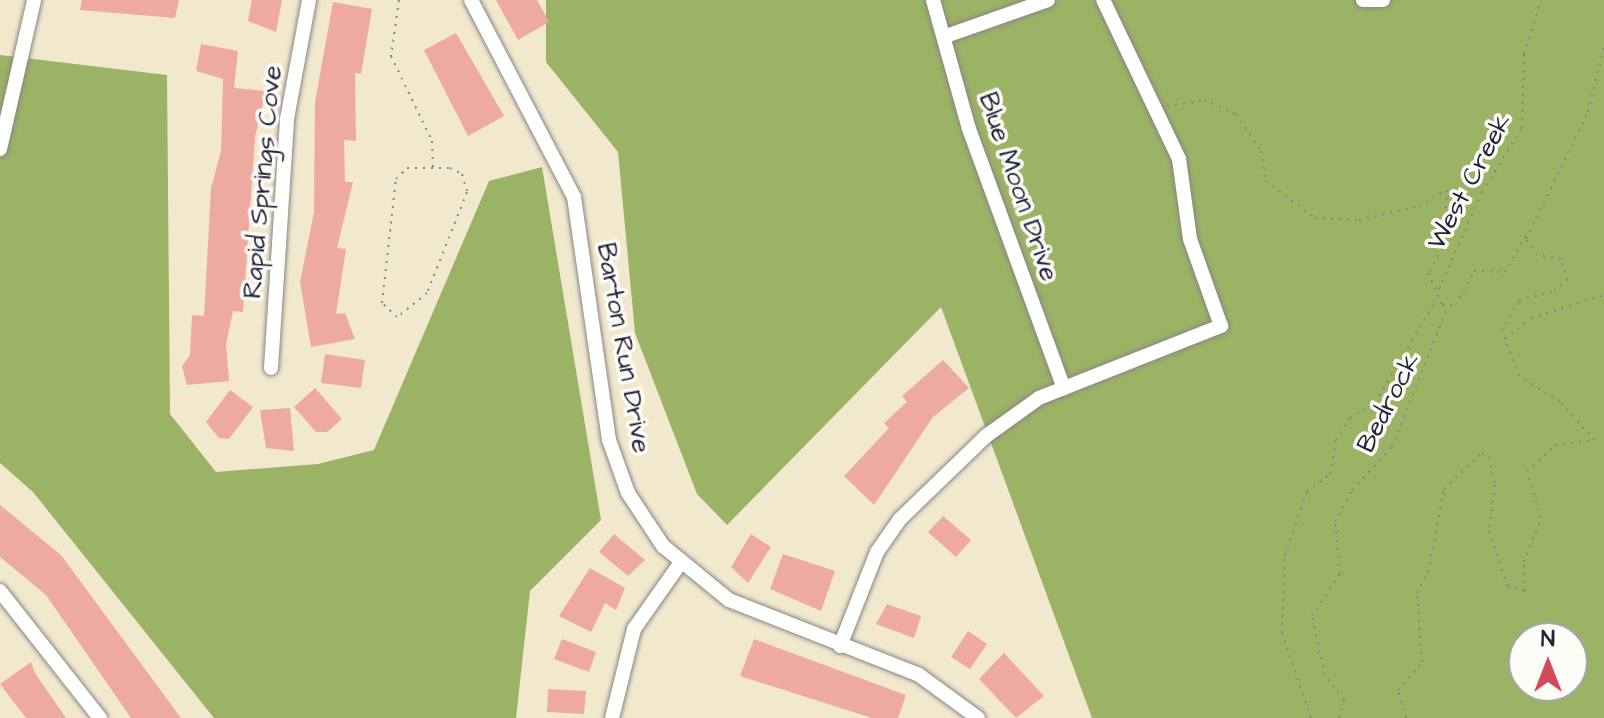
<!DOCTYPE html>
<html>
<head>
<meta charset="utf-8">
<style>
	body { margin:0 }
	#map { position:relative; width:1604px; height:718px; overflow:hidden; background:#f2e8ce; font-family:"Architects Daughter",sans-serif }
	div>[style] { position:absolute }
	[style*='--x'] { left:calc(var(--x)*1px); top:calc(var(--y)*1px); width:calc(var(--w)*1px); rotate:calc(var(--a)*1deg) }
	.forest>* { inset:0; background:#9ab365 }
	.building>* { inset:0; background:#eeaaa1 }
	.path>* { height:2px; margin-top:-1px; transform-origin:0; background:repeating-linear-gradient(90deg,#8a8584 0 2px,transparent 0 8px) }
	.roads { filter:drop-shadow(0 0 2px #8a8584) drop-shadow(0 0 2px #8a8584) }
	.minor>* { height:14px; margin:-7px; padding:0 7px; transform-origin:7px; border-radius:7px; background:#fff }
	span { translate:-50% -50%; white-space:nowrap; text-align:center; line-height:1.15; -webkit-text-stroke:7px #fdfcf7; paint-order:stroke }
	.street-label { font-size:26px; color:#22223b }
	.north { position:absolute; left:1508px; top:622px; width:80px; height:80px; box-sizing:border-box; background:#fdfcf7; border:2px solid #a5a5ac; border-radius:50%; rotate:0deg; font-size:22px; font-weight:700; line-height:32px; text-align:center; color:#22223b }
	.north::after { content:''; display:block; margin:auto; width:28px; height:36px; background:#d1495b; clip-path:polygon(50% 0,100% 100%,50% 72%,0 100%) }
</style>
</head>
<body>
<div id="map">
	<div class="forest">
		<i style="clip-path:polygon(evenodd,546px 0,1604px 0,1604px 718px,1092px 718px,941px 307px,727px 525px,697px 494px,635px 333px,618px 152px,546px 62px,546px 0,1524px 638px,1572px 638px,1572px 686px,1524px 686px,1524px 638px)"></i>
		<i style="clip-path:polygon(0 55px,167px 75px,170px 414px,216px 472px,318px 464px,374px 450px,489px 181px,542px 167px,601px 520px,530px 591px,516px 718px,214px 718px,33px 492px,0 463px)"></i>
	</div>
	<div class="building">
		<i style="clip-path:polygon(82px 0,179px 0,175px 18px,80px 10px)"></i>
		<i style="clip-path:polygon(252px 0,282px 0,276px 32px,248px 21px)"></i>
		<i style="clip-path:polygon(496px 0,537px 0,549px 22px,518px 40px)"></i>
		<i style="clip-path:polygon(333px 2px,372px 9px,361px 74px,355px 73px,356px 141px,344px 140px,345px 182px,353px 182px,337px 248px,346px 249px,336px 314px,345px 313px,355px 339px,311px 347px,300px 282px,314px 212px,315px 102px)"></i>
		<i style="clip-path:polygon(456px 33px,504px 116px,468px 136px,424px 50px)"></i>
		<i style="clip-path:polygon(201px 44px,238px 51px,234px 88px,266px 91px,255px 137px,243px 312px,233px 311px,226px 344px,229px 381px,187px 385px,182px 366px,190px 355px,192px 315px,204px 316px,211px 188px,221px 151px,223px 79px,196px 71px)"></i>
		<i style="clip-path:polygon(325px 354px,365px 360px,361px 388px,321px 383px)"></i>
		<i style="clip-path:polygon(943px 360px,969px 388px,933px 417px,874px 505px,844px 476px,889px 428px,884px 423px,907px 402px,902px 396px)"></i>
		<i style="clip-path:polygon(315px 388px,342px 419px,327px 432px,316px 432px,294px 407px)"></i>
		<i style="clip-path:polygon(230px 390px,253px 407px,229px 439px,219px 438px,206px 422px)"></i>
		<i style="clip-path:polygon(290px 408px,294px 451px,266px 448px,260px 410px)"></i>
		<i style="clip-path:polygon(0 505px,61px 555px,181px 718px,131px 718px,46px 595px,0 557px)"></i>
		<i style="clip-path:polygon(943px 516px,971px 540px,956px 557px,928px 532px)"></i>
		<i style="clip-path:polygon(614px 534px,645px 560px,628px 576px,599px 552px)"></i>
		<i style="clip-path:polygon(751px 534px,771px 547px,748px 583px,731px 567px)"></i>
		<i style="clip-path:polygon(783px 554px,835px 571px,821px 611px,770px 589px)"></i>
		<i style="clip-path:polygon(590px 568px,625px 588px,616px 610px,605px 603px,591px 632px,559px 616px)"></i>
		<i style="clip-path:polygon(887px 604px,921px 616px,914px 638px,876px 624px)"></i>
		<i style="clip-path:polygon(968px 631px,987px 644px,970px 669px,951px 657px)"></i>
		<i style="clip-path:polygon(562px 639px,596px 652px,589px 672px,554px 659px)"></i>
		<i style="clip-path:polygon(754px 639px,906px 695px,898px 718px,872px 718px,740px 676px)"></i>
		<i style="clip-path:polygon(1004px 653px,1044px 696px,1016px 718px,979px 679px)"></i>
		<i style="clip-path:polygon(31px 662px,35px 673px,66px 718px,26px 718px,0 684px)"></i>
		<i style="clip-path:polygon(548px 689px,586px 691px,584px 714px,547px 712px)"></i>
	</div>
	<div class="path">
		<i style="--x:399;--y:0;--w:57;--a:98.1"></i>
		<i style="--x:391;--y:56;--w:94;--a:64.2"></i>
		<i style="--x:432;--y:141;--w:27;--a:88"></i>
		<i style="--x:1167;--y:106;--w:37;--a:-9"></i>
		<i style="--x:1204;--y:100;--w:35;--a:24"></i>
		<i style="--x:1236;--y:114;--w:45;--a:56"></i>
		<i style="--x:1261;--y:151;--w:30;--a:81"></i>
		<i style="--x:1266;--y:181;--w:61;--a:37.1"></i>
		<i style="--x:1315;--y:218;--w:44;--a:2.6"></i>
		<i style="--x:1359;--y:220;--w:62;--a:-13.1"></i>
		<i style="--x:1419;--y:206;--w:32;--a:-30"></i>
		<i style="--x:1447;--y:190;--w:58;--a:94.9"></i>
		<i style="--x:1442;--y:248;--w:29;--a:119"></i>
		<i style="--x:1428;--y:273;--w:35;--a:66"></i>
		<i style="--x:1442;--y:305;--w:14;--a:0"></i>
		<i style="--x:1456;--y:305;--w:38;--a:-62"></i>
		<i style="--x:1474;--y:271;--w:31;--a:2"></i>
		<i style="--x:1505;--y:272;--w:42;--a:-59.7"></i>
		<i style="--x:407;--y:168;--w:43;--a:0"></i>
		<i style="--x:450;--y:168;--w:13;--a:27"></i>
		<i style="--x:462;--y:174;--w:19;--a:74"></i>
		<i style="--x:467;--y:192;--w:109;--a:111.6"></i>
		<i style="--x:427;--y:293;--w:38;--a:141"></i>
		<i style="--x:397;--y:317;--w:21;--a:-137"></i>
		<i style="--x:382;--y:303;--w:125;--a:-83.6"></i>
		<i style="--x:396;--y:179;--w:16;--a:-45"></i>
		<i style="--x:1439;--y:289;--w:106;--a:-66.1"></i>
		<i style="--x:1482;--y:192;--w:75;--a:-58"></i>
		<i style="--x:1522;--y:128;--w:74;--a:-88.5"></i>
		<i style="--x:1524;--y:54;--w:57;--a:-72.5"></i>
		<i style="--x:1505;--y:339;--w:33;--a:-39"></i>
		<i style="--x:1531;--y:318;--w:77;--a:-17.5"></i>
		<i style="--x:1311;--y:718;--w:90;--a:-108.8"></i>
		<i style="--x:1282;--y:633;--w:78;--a:-87.8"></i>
		<i style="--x:1285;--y:555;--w:67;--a:-70.8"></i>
		<i style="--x:1307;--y:492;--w:29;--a:-38"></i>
		<i style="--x:1330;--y:474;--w:35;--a:-80"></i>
		<i style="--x:1336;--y:440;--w:26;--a:-58"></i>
		<i style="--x:1350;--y:418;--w:29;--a:-31"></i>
		<i style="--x:1375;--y:403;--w:120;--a:-59.4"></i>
		<i style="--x:1339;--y:718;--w:19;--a:-74"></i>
		<i style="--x:1344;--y:700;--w:31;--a:-127"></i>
		<i style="--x:1325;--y:675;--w:60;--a:-102.4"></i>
		<i style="--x:1312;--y:616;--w:50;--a:-56.3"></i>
		<i style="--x:1340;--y:574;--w:52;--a:-95.5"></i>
		<i style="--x:1335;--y:522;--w:36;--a:-62"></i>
		<i style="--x:1352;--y:490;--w:59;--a:-47.1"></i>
		<i style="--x:1392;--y:447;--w:152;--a:-68.3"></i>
		<i style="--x:1406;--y:718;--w:29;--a:-106"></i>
		<i style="--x:1398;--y:690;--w:37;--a:-49"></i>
		<i style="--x:1422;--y:662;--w:69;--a:-94.1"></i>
		<i style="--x:1417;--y:593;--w:24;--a:-62"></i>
		<i style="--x:1428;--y:572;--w:85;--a:-79.1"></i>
		<i style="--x:1444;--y:489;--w:52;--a:-43.5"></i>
		<i style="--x:1482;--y:453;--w:8;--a:30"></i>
		<i style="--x:1489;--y:457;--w:29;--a:78"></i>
		<i style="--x:1495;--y:485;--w:46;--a:97.4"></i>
		<i style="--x:1489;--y:531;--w:58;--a:71.9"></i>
		<i style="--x:1507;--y:586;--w:19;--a:16"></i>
		<i style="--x:1525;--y:591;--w:29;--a:-92"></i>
		<i style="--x:1524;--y:562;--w:47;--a:-68.9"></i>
		<i style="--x:1541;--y:518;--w:48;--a:-106.9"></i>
		<i style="--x:1527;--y:472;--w:39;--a:-44"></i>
		<i style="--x:1555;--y:445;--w:40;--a:-7.1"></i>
		<i style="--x:1595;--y:440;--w:52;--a:-132.6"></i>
		<i style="--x:1560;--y:402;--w:49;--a:-147.6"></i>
		<i style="--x:1519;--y:376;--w:48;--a:-110.7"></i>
		<i style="--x:1502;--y:331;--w:35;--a:-61"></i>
		<i style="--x:1519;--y:300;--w:36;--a:-14"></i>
		<i style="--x:1554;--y:291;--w:17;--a:-40"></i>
		<i style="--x:1567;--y:280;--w:22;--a:-106"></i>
		<i style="--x:1561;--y:259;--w:24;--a:-171"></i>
		<i style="--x:1537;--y:255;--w:19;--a:-125"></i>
		<i style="--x:1526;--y:239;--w:141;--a:-64"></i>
		<i style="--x:1588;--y:112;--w:67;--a:-76.2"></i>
	</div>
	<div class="roads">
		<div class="minor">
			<i style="--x:471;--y:0;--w:222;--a:62.4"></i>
			<i style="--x:574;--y:197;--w:246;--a:81.8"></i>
			<i style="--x:609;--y:440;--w:56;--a:70.3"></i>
			<i style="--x:628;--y:493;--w:64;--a:56.6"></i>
			<i style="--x:663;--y:546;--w:85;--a:39.3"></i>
			<i style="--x:729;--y:600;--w:204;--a:21.5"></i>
			<i style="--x:919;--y:675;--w:73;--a:36.1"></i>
			<i style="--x:933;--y:0;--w:134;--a:74.4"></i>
			<i style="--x:969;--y:129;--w:276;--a:69.9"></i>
			<i style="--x:1363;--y:0;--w:20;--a:0"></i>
			<i style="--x:946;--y:36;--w:108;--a:-19.4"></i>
			<i style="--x:0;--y:149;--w:153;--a:-77.1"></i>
			<i style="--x:271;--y:368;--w:250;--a:-86.3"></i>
			<i style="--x:287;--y:119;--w:121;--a:-79.5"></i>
			<i style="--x:0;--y:591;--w:162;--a:51.8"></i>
			<i style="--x:840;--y:646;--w:101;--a:-68.5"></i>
			<i style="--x:877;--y:552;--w:39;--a:-55"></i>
			<i style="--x:899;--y:520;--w:121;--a:-44"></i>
			<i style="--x:986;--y:436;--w:65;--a:-35.6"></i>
			<i style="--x:1039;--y:398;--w:196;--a:-21.6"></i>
			<i style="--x:1221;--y:326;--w:92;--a:-109.6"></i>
			<i style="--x:1190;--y:239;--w:81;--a:-97.8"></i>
			<i style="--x:1179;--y:159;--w:176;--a:-115.5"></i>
			<i style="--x:612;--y:718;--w:92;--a:-76.1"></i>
			<i style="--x:634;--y:629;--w:78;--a:-54.9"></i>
		</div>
	</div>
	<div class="street-label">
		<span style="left:263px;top:182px;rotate:-85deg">Rapid Springs Cove</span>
		<span style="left:1470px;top:182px;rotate:-62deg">West Creek</span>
		<span style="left:1018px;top:187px;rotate:71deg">Blue Moon Drive</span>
		<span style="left:623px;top:348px;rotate:80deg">Barton Run Drive</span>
		<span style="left:1389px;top:403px;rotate:-63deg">Bedrock</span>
	</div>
	<div class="north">N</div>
</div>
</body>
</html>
